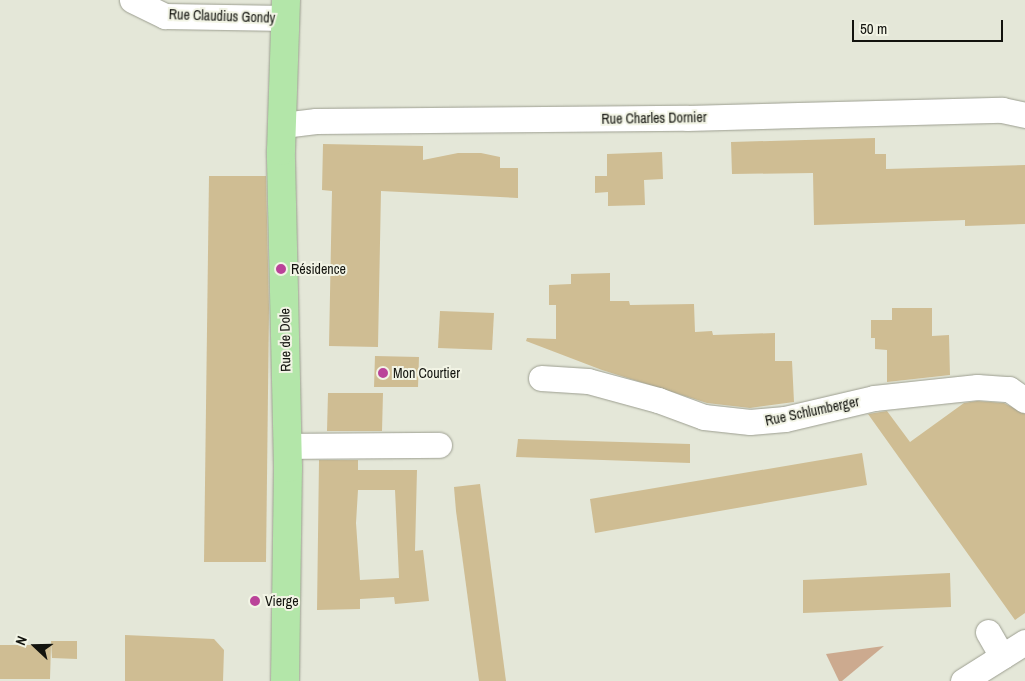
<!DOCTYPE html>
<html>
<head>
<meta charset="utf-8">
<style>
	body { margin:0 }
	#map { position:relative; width:1025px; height:681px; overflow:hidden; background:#e4e7d8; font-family:"Archivo Narrow",sans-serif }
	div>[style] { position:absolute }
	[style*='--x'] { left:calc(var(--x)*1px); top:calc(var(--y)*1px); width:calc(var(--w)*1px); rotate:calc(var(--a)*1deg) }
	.green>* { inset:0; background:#ccaa8f }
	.building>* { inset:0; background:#cfbd93 }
	.roads { filter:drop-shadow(0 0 1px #9c9e90) drop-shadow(0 0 1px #9c9e90) }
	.minor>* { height:25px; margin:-12.5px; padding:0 12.5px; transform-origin:12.5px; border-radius:12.5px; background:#fff }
	.major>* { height:28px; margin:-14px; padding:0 14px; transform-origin:14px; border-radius:14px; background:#b3e6a9 }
	.dots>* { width:14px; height:14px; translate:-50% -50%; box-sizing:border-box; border:2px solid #f2f4e5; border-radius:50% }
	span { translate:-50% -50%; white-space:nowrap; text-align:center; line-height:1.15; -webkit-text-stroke:4px #f2f4e5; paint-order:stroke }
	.street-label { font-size:14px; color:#12130e }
	.poi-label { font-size:14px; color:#12130e }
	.left { translate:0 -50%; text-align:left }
	.north { position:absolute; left:10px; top:621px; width:50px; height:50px; -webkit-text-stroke:4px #f2f4e5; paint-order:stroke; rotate:291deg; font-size:14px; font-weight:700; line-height:20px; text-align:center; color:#12130e }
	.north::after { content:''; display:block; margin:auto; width:18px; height:22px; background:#12130e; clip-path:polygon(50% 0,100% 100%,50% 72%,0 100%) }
	.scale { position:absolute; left:852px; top:20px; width:151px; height:22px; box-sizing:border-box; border:2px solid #12130e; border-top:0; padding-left:6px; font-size:15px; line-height:18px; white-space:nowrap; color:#12130e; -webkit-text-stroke:4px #f2f4e5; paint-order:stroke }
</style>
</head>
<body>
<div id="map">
	<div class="green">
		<i style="clip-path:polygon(884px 646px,842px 681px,839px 681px,826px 654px)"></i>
	</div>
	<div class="building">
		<i style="clip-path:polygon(875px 138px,875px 154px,886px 154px,886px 169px,1025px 165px,1025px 224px,965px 226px,965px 220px,814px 225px,813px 173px,732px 174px,731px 142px)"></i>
		<i style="clip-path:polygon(323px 144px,423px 146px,423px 160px,458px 153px,481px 153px,500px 157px,500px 168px,518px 168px,518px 198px,381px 191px,378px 347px,329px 346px,332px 191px,322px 190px)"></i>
		<i style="clip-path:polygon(662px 152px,663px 179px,644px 180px,645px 205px,608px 206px,608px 192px,595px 193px,595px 176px,607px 176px,607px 154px)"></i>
		<i style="clip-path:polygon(209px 176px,266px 176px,269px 307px,266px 562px,204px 562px)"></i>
		<i style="clip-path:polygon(610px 273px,610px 301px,629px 301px,630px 305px,694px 304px,695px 332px,712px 331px,713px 335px,775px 333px,775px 361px,792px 361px,794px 402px,750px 408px,707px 403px,602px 370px,526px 341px,527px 338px,556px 339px,556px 305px,549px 305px,549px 285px,571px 284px,571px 274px)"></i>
		<i style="clip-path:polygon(892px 308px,932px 308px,932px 336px,949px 335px,950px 375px,887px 382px,887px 350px,875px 349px,875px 338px,871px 338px,871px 320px,892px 320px)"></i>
		<i style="clip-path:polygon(440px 311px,494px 313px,492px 350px,438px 348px)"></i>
		<i style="clip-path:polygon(375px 356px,419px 357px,418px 387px,374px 387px)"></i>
		<i style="clip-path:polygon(328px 393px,383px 393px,382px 431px,327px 431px)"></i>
		<i style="clip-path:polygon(977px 401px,1004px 403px,1025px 414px,1025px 613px,1015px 620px,868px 414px,887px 411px,910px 442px,964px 403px)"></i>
		<i style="clip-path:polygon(518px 439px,690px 444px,690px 463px,516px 457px)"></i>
		<i style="clip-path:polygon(862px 453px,867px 485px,595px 533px,590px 499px)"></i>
		<i style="clip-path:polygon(evenodd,319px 460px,358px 460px,358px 470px,417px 470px,415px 551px,423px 550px,429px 601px,395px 604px,394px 597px,360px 599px,360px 609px,317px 610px,319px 460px,358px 490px,395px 490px,399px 578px,360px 580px,356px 523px,358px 490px)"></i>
		<i style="clip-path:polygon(480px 484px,506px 681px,479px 681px,456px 511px,454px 487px)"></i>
		<i style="clip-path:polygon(950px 573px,951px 607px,803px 613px,803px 580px)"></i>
		<i style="clip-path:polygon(125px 635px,214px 639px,224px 650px,223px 681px,125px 681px)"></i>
		<i style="clip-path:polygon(51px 641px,77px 641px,77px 659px,52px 658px)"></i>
		<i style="clip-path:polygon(0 645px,51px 645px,50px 679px,0 679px)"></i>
	</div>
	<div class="roads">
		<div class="minor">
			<i style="--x:132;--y:0;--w:37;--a:26"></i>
			<i style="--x:165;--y:16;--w:121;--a:0.9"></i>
			<i style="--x:283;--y:125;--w:33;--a:-7"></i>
			<i style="--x:316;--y:121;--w:371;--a:-0.5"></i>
			<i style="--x:687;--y:118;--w:315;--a:-1.5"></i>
			<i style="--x:1002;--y:110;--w:24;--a:12"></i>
			<i style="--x:541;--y:378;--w:47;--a:3.7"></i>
			<i style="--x:588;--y:381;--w:73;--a:15.2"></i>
			<i style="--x:658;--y:400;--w:49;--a:20.3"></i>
			<i style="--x:704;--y:417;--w:46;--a:6.2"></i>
			<i style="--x:750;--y:422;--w:35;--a:-5"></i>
			<i style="--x:785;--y:419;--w:91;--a:-13.3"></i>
			<i style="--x:874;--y:398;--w:104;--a:-6.1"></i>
			<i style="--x:977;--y:387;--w:32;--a:4"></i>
			<i style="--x:1009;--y:389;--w:19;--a:35"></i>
			<i style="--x:288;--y:446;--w:151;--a:-0.4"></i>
			<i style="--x:988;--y:632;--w:28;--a:60"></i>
			<i style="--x:963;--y:681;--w:73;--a:-32.2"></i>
		</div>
		<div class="major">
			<i style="--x:285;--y:681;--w:213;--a:-89.2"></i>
			<i style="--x:288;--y:468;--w:317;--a:-91.3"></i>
			<i style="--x:281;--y:151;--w:151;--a:-88.1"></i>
		</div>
	</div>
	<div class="dots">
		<i style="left:281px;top:269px;background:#ba4399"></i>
		<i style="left:383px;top:373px;background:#ba4399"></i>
		<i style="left:255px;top:601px;background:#ba4399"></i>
	</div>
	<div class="street-label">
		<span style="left:222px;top:16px;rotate:2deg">Rue Claudius Gondy</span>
		<span style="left:654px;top:118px;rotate:-1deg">Rue Charles Dornier</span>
		<span style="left:285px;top:340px;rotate:-91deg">Rue de Dole</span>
		<span style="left:812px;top:411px;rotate:-12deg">Rue Schlumberger</span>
	</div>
	<div class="poi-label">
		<span class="left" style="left:291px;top:269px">Résidence</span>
		<span class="left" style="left:393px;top:373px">Mon Courtier</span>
		<span class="left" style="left:265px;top:601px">Vierge</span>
	</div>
	<div class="north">N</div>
	<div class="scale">50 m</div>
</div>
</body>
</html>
